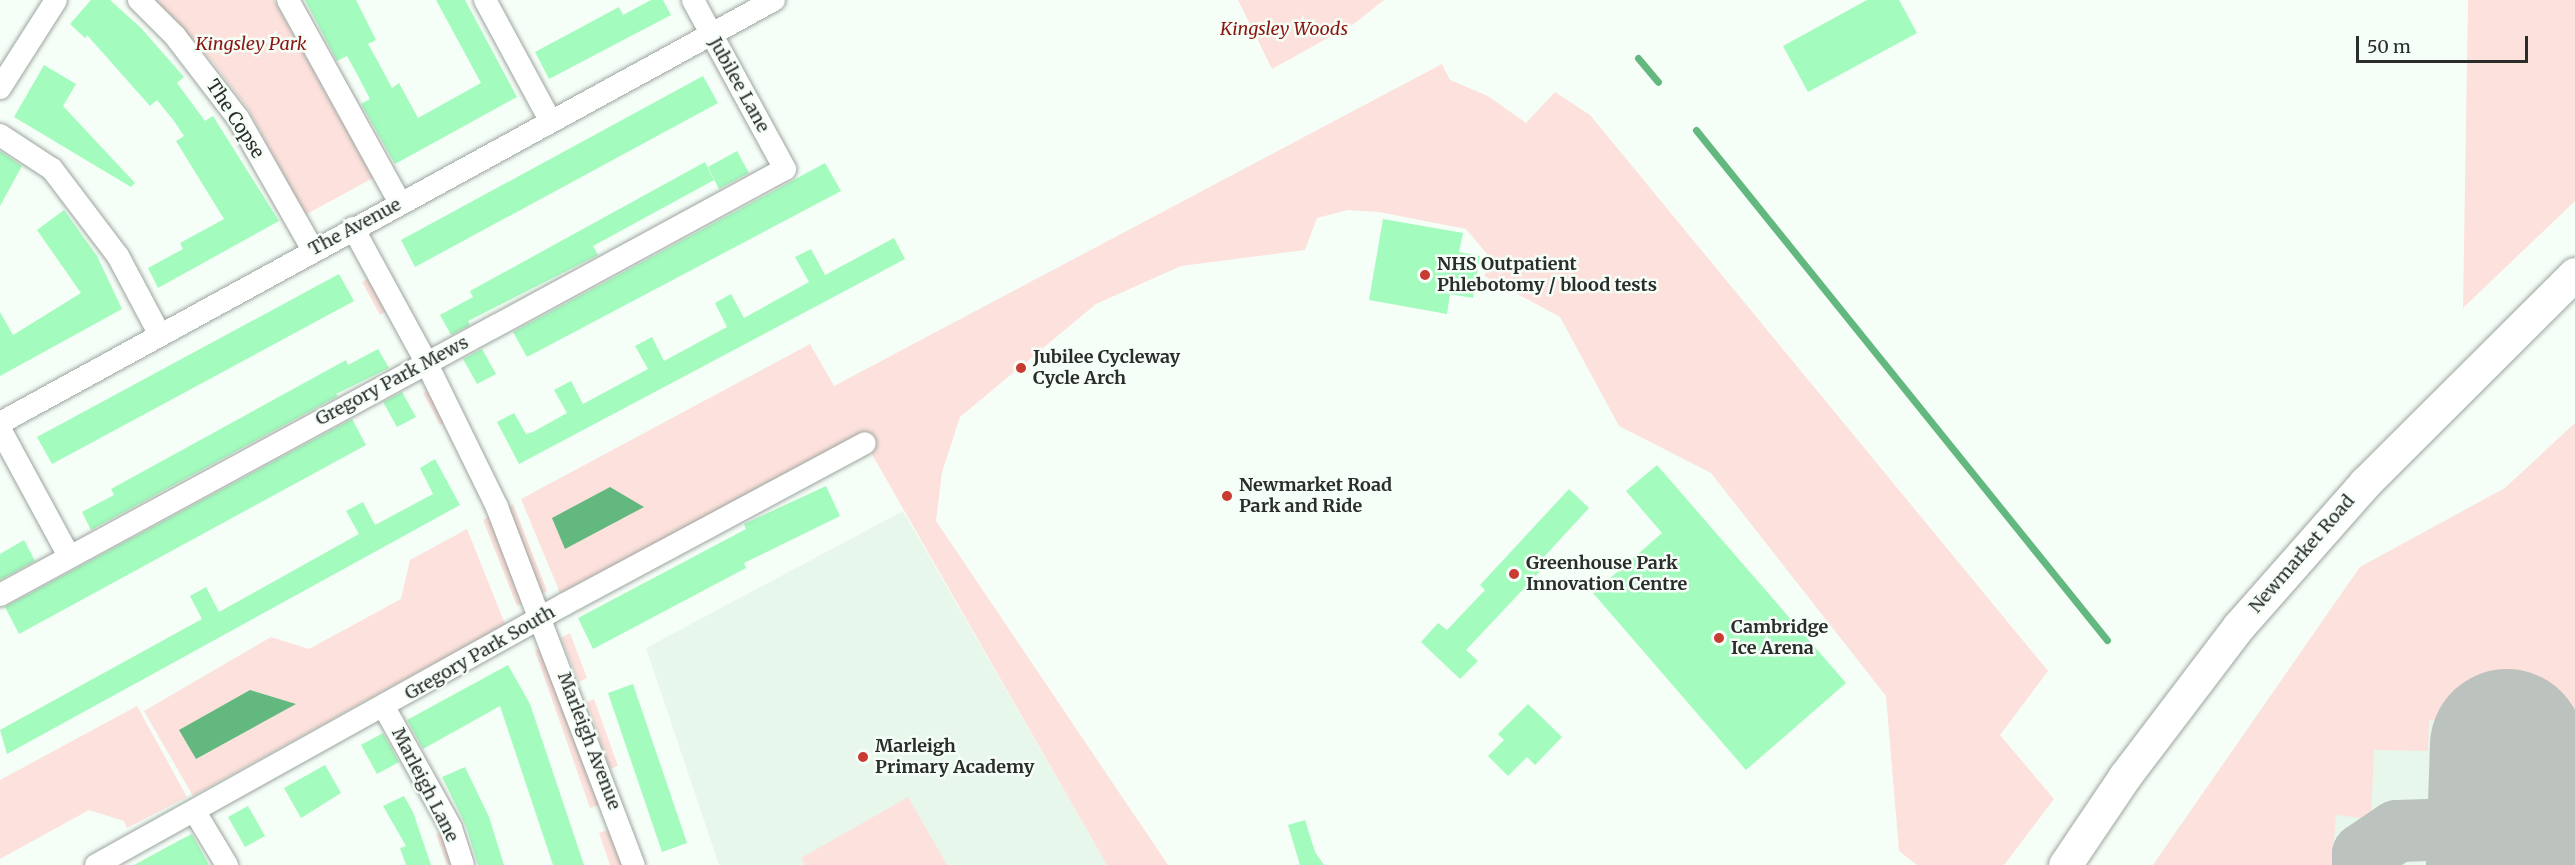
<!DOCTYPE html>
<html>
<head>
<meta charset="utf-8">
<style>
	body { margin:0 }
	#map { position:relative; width:2575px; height:865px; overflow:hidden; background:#f6fef8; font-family:Merriweather,serif }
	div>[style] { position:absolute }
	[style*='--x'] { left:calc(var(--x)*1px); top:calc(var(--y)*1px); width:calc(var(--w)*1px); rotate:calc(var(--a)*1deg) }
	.built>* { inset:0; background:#e8f7eb }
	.green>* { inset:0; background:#fde1dc }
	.water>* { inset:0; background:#62b87f }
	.stream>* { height:7px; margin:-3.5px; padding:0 3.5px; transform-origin:3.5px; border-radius:3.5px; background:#62b87f }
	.taxiway>* { height:62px; margin:-31px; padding:0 31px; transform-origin:31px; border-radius:31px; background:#bcc2be }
	.runway>* { height:154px; margin:-77px; padding:0 77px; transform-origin:77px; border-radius:77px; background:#bcc2be }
	.building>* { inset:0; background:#a3fbbe }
	.roads { filter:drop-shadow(0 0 2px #9ca49e) drop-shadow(0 0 2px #9ca49e) }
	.minor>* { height:22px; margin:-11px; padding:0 11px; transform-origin:11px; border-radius:11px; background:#fff }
	.primary>* { height:33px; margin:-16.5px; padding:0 16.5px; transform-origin:16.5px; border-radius:16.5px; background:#fff }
	.dots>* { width:16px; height:16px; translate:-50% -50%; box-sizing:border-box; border:3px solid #f6fef8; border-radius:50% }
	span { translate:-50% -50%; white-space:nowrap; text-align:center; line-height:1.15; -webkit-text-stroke:5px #f6fef8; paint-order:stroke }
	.park-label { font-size:18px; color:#891712; font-style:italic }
	.street-label { font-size:18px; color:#2a2d2a }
	.poi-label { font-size:18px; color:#2a2d2a; font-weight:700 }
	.left { translate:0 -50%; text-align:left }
	.scale { position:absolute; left:2356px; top:36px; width:172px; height:27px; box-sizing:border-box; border:3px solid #2a2d2a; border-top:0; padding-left:8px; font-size:18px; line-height:21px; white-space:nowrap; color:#2a2d2a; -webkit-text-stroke:4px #f6fef8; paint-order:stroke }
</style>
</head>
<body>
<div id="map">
	<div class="built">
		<i style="clip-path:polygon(2575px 423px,2575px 865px,2153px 865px,2360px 567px,2505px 488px)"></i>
		<i style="clip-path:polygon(903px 511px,1107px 865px,719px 865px,646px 648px)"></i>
	</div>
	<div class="green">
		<i style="clip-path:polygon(154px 0,274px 0,373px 178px,305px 215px,249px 110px,211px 60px)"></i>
		<i style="clip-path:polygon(1238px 0,1384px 0,1355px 23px,1272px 69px)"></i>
		<i style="clip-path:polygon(2468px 0,2575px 0,2575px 201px,2463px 308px)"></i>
		<i style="clip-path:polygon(1442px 64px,1450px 80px,1488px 96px,1526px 123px,1555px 92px,1590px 115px,2048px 671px,2000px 735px,2054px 799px,2004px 865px,1917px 865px,1899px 851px,1886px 696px,1711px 473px,1619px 426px,1560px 317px,1484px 276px,1492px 260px,1466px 229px,1379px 212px,1348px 210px,1317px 218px,1305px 250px,1181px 266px,1096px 304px,960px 417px,942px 472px,936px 521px,1168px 865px,1107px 865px,861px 435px,560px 593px,521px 499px,810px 344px,834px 386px)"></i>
		<i style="clip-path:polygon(369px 278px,387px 311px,380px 315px,362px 282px)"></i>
		<i style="clip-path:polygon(431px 389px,447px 421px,440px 425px,423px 393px)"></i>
		<i style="clip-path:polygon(2575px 423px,2575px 725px,2429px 720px,2428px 751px,2374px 750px,2371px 819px,2336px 815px,2332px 865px,2153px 865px,2360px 567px,2505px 488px)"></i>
		<i style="clip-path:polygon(513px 504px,547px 591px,541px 594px,507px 507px)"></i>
		<i style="clip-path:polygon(497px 512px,524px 603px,517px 606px,483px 520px)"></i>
		<i style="clip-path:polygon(467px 529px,505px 624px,193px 796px,144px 711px,271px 637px,309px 649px,401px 599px,410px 560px)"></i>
		<i style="clip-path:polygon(570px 633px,587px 678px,579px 682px,561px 638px)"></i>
		<i style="clip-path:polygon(544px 646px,602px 804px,590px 808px,535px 651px)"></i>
		<i style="clip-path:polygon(594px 699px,618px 766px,610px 769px,587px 702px)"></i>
		<i style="clip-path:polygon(137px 706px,187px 797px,127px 828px,124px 821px,89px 810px,0 859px,0 780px)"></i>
		<i style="clip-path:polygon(908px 797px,947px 865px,805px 865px,801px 858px)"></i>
		<i style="clip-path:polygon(611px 829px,623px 865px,610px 865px,599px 833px)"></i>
		<i style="clip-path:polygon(442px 831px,453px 865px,447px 865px,436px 834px)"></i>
	</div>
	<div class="water">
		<i style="clip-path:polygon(610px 487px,644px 507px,565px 549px,552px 518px)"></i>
		<i style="clip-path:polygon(250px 690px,296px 704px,196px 759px,179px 730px)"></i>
	</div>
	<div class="stream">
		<i style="--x:1638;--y:58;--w:31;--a:50"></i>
		<i style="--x:1696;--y:130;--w:655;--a:51.14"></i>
	</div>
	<div class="taxiway">
		<i style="--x:2363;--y:865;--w:11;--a:-90"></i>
		<i style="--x:2363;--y:854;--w:41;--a:-34.1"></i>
		<i style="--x:2397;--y:831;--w:62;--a:-1.8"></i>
		<i style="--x:2459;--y:829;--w:63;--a:34.7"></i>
	</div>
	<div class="runway">
		<i style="--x:2503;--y:865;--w:119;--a:-88.1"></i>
	</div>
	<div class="building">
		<i style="clip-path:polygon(91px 0,110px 0,141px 28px,184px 77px,177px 83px,205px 121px,213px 116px,279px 221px,158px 288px,148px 268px,183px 249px,180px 243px,224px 219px,176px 141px,184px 136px,174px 121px,157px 100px,150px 106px,87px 35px,85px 38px,70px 24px)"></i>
		<i style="clip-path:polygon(305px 0,356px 0,376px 40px,368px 44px,377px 60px,392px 88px,399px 83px,418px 118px,481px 83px,436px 0,465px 0,517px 97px,395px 164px,361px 104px,370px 99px,358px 76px,347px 56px,337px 61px)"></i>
		<i style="clip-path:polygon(651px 0,663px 0,671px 15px,549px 79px,535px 52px,619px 7px,623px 15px)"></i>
		<i style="clip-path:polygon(1867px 0,1899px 0,1917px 33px,1808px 92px,1783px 46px)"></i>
		<i style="clip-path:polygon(44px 65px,76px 84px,63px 106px,135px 183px,131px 187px,14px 117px)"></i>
		<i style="clip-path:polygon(703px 76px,718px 103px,415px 267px,401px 240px)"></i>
		<i style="clip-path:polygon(0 151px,22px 166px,0 206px)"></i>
		<i style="clip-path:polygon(737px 151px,749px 173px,719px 189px,708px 167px)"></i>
		<i style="clip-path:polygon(705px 162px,714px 180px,593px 246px,598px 255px,468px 321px,470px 325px,451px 335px,440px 315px,473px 297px,470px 291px)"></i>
		<i style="clip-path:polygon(825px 163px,841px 191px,527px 357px,513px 332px)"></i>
		<i style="clip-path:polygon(64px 210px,97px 256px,122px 309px,0 376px,0 312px,13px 335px,81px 293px,37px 230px)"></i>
		<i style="clip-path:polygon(1383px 219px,1463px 233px,1459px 252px,1480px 256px,1473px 298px,1450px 294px,1447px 314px,1369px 300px)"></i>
		<i style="clip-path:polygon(894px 238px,905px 259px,519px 464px,497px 422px,514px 413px,526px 434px,533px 432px,567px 413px,554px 390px,571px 381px,583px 404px,648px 369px,635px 346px,652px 337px,664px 361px,727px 327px,715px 303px,731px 294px,744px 318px,809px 282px,795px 257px,811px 249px,825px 275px)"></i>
		<i style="clip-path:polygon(339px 274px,354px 301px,52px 464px,37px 437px)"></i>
		<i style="clip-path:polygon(378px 349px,389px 368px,336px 394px,338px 396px,91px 530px,82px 512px,114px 495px,111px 489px,346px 360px,348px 365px)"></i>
		<i style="clip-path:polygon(482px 349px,496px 374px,477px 384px,463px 359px)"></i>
		<i style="clip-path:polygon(402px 392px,416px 417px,397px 427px,383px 402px)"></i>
		<i style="clip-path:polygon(352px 419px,366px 445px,19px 634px,5px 607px)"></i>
		<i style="clip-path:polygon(435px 459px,460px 505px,7px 754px,0 730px,202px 619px,190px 596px,206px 587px,219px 612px,359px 534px,346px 511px,363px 502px,375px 525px,433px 494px,420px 468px)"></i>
		<i style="clip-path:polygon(1657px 465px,1846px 683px,1746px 770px,1593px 593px,1662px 533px,1626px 491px)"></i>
		<i style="clip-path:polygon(826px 486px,840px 516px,744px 563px,746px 568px,593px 649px,578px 618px,746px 529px,744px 524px)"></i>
		<i style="clip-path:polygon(1569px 489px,1589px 508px,1543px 558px,1548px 563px,1466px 650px,1478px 661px,1460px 679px,1421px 642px,1438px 623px,1447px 630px,1485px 590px,1480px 585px)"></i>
		<i style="clip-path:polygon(24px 540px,35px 561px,0 580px,0 554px)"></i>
		<i style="clip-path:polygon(508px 665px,530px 704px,584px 865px,553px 865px,500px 706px,423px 749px,407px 720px)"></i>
		<i style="clip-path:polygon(633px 684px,687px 843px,662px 852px,608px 693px)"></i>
		<i style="clip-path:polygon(1528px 704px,1562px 737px,1535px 765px,1527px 757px,1508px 776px,1488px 756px,1504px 740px,1498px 734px)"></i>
		<i style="clip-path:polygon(383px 733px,399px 762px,377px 774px,361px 745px)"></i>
		<i style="clip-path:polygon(325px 765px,341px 793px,301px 818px,284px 788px)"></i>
		<i style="clip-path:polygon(465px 767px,489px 817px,504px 865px,478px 865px,466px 826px,442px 777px)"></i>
		<i style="clip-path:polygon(404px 796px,413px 812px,431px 865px,406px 865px,400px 848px,406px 846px,383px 806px)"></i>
		<i style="clip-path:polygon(248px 806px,265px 836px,245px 847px,228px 817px)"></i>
		<i style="clip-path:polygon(1305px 820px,1315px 852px,1324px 865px,1300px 865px,1288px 825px)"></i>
		<i style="clip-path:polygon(192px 834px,209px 865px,134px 865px,180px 840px)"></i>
	</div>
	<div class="roads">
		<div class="minor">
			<i style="--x:139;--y:0;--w:51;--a:45"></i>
			<i style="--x:175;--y:36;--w:103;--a:52.5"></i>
			<i style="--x:238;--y:118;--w:152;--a:60.4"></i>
			<i style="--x:288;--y:0;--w:232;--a:61.1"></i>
			<i style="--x:485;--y:0;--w:136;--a:61.6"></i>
			<i style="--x:0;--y:88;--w:104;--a:-57.5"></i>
			<i style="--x:0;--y:135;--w:62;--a:33.2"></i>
			<i style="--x:52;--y:169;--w:109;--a:52.8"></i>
			<i style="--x:118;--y:256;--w:89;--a:62"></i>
			<i style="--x:353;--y:228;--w:153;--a:61.4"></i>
			<i style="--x:426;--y:362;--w:161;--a:63.9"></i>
			<i style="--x:497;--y:507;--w:383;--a:69.1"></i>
			<i style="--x:0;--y:423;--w:882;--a:-28.66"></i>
			<i style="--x:0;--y:429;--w:145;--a:61.5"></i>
			<i style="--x:0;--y:595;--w:893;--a:-28.49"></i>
			<i style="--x:785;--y:169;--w:192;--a:-118.6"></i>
			<i style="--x:384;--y:707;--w:138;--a:61"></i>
			<i style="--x:451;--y:828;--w:39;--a:72"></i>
			<i style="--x:195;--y:812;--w:62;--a:58.9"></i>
			<i style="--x:96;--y:865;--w:537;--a:-29.1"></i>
			<i style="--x:565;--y:604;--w:340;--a:-28.2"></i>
		</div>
		<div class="primary">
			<i style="--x:2065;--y:865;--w:107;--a:-56"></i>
			<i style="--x:2125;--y:776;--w:188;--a:-52.8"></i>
			<i style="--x:2239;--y:626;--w:191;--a:-48.6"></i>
			<i style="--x:2365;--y:483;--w:296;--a:-44.9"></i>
		</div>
	</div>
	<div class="dots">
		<i style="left:1425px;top:275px;background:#c83b30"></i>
		<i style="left:1021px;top:368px;background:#c83b30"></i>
		<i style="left:1227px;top:496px;background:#c83b30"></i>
		<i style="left:1514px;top:574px;background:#c83b30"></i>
		<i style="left:1719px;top:638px;background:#c83b30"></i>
		<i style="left:863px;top:757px;background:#c83b30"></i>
	</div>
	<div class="park-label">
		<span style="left:1284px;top:29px">Kingsley Woods</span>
		<span style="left:251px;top:44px">Kingsley Park</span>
	</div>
	<div class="street-label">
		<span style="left:739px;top:85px;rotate:61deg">Jubilee Lane</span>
		<span style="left:235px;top:119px;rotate:57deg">The Copse</span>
		<span style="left:355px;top:227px;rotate:-28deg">The Avenue</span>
		<span style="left:392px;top:381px;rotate:-28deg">Gregory Park Mews</span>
		<span style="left:2302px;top:554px;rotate:-49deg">Newmarket Road</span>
		<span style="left:480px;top:653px;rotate:-30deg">Gregory Park South</span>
		<span style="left:589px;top:741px;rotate:69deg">Marleigh Avenue</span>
		<span style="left:425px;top:785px;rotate:63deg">Marleigh Lane</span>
	</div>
	<div class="poi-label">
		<span class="left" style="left:1437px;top:275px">NHS Outpatient<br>Phlebotomy / blood tests</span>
		<span class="left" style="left:1033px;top:368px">Jubilee Cycleway<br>Cycle Arch</span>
		<span class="left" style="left:1239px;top:496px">Newmarket Road<br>Park and Ride</span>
		<span class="left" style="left:1526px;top:574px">Greenhouse Park<br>Innovation Centre</span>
		<span class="left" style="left:1731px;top:638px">Cambridge<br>Ice Arena</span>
		<span class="left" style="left:875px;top:757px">Marleigh<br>Primary Academy</span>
	</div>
	<div class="scale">50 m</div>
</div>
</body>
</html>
